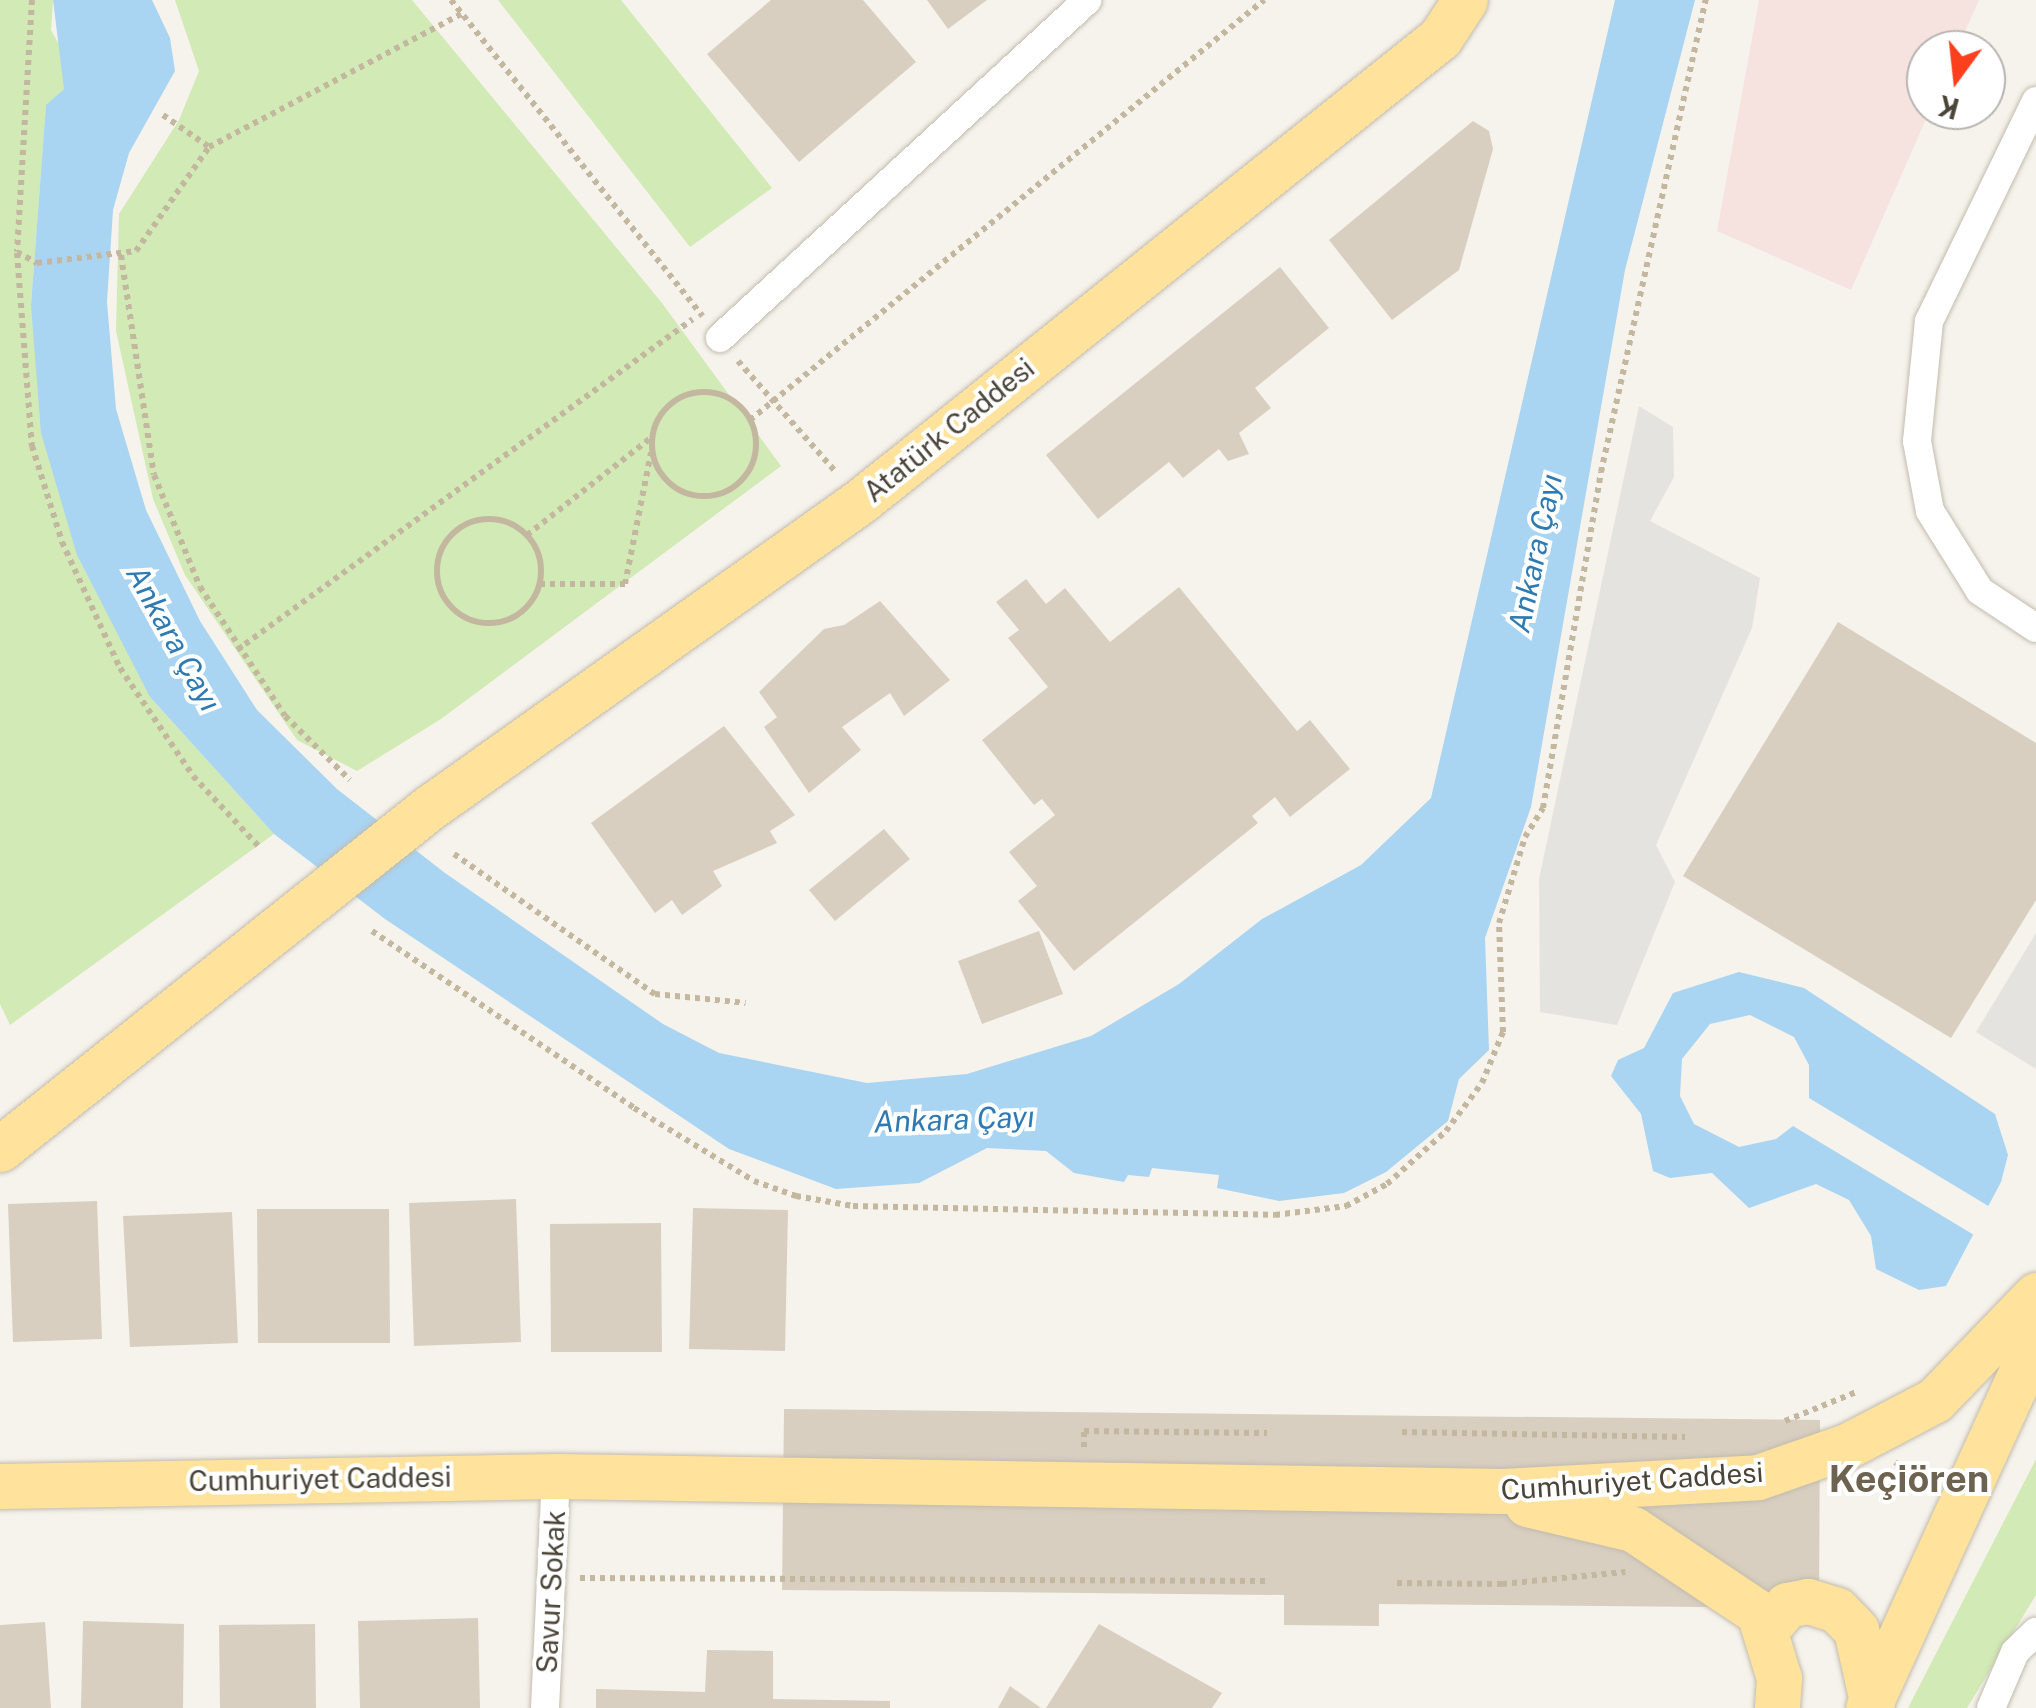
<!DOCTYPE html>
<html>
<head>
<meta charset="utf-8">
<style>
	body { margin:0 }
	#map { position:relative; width:2036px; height:1708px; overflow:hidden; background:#f6f3ec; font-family:"Public Sans",sans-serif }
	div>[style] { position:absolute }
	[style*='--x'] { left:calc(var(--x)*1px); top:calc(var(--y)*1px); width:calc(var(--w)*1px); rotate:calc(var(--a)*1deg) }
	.medical>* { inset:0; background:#f6e3e0 }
	.green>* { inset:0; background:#d2eab5 }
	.parking>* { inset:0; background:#e5e3e0 }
	.water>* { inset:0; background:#a9d4f2 }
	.pier>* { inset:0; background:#f6f3ec }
	.building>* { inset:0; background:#d8cfc1 }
	.path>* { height:6px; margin-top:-3px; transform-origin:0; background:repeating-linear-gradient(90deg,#c4b79f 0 5px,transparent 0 10px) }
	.path>.ring { margin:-3px; padding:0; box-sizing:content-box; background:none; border:6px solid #c4b79f; border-radius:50% }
	.roads { filter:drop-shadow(0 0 2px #c2bbae) drop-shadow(0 0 2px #c2bbae) }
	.street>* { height:28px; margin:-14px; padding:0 14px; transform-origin:14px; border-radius:14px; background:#fff }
	.primary>* { height:45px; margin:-22.5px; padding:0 22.5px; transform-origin:22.5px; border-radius:22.5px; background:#ffe39c }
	span { translate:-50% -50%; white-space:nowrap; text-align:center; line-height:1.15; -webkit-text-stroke:8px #fff; paint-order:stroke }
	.street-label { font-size:28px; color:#4b4439 }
	.water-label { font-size:30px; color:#2e7ab2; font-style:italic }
	.district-label { font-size:38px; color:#6e6250; font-weight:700 }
	.north { position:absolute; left:1906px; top:30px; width:100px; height:100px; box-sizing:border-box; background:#fff; border:2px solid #b7b4b0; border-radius:50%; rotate:195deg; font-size:28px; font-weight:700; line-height:40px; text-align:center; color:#4b4439 }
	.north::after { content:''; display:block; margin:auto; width:35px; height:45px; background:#fc3f1d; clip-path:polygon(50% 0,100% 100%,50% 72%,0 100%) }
</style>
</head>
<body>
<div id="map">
	<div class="medical">
		<i style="clip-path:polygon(1759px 0,1979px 0,1957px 50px,1926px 50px,1930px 110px,1851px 290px,1717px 231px)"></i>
	</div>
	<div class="green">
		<i style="clip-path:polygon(0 0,53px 0,51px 30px,65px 55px,64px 89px,46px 106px,31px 305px,150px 697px,274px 834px,10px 1025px,0 1004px)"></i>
		<i style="clip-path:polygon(175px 0,412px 0,662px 303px,781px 466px,441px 719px,357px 771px,297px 740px,185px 575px,153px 499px,116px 331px,119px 214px,179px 120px,199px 71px)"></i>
		<i style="clip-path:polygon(498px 0,621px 0,772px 188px,690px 247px)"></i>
		<i style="clip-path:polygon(2036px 1459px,2036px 1595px,1967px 1708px,1908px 1708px)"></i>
	</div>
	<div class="parking">
		<i style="clip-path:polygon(1639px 406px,1673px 427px,1674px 477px,1650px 521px,1760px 578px,1752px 628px,1656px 845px,1675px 882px,1617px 1025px,1540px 1012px,1539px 879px)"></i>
		<i style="clip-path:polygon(2036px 933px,2036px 1069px,1976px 1032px)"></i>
	</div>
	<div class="water">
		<i style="clip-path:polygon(53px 0,152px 0,170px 38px,175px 71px,129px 153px,113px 210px,107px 302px,116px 409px,146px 510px,200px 621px,257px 710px,337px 789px,445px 873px,663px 1024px,719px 1053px,867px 1083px,967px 1074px,1091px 1036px,1179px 984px,1262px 919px,1361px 865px,1431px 798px,1615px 0,1695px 0,1625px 270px,1531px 807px,1485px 938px,1489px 1050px,1459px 1079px,1448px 1121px,1386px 1172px,1344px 1193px,1279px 1201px,1217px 1188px,1219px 1175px,1152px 1168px,1149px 1177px,1128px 1175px,1124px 1182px,1074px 1173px,1046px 1151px,987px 1148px,919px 1183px,836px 1189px,729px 1149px,385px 919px,274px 834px,150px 697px,77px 555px,41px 433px,31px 305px,46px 105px,64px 89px)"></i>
		<i style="clip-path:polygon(1739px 972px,1804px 988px,1995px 1114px,2008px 1155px,2001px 1182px,1946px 1286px,1919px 1290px,1876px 1269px,1871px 1236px,1849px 1200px,1816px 1184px,1749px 1208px,1712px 1173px,1670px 1178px,1653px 1171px,1641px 1114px,1611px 1076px,1618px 1060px,1644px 1048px,1673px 993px)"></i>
	</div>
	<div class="pier">
		<i style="clip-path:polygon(1750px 1015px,1794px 1037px,1809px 1065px,1809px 1098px,1990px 1207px,1974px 1235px,1793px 1126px,1776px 1139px,1739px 1147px,1694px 1124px,1680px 1096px,1682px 1059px,1710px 1024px)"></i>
	</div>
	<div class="building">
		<i style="clip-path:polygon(771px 0,863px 0,916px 62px,799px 162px,707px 54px)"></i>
		<i style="clip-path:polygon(927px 0,987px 0,948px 29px)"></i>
		<i style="clip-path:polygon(1473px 121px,1489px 131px,1493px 149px,1459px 270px,1392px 320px,1329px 240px)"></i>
		<i style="clip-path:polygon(1280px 267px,1329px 328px,1255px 388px,1271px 408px,1239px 433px,1249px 454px,1228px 461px,1219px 449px,1183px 478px,1169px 462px,1098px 519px,1046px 455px)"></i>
		<i style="clip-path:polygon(1026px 579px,1046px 604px,1065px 588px,1110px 642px,1179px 587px,1297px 731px,1310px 720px,1350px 769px,1290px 817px,1275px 797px,1252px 816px,1258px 823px,1074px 971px,1018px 901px,1037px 886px,1009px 852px,1055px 815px,1042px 799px,1034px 805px,982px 740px,1048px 687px,1008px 638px,1019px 630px,996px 602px)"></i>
		<i style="clip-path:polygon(880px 601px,950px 680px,904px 716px,890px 693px,842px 727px,861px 750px,809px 793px,764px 727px,777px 717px,759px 692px,824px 629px,844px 625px)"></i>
		<i style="clip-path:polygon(1838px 622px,2036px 743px,2036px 900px,1951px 1038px,1683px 876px)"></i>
		<i style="clip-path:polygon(724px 726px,795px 815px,770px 831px,777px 843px,713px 871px,722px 886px,682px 915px,672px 900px,655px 913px,591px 823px)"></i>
		<i style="clip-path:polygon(884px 829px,910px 859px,835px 921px,809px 890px)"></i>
		<i style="clip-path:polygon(1039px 931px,1063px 994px,982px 1024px,958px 961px)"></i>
		<i style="clip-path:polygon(516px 1199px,521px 1342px,414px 1346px,409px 1203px)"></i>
		<i style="clip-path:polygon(97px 1201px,102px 1339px,13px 1342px,8px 1204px)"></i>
		<i style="clip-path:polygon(693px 1208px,788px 1210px,785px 1351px,689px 1349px)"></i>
		<i style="clip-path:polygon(257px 1209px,389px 1209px,390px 1343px,258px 1343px)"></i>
		<i style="clip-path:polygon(232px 1212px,238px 1343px,130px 1347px,123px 1216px)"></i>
		<i style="clip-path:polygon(661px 1223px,662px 1352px,551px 1352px,550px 1224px)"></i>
		<i style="clip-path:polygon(784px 1409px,1820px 1420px,1819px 1608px,1379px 1604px,1379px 1626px,1284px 1625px,1284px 1595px,782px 1590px)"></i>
		<i style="clip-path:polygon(478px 1618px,480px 1708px,360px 1708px,358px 1621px)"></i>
		<i style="clip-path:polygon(83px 1621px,184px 1624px,183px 1708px,81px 1708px)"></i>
		<i style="clip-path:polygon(45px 1622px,51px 1708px,0 1708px,0 1625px)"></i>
		<i style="clip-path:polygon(315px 1624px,316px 1708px,220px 1708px,219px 1625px)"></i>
		<i style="clip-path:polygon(1099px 1624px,1222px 1693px,1212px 1708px,1046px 1708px)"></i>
		<i style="clip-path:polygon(707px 1650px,773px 1651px,773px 1699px,890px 1701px,890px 1708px,596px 1708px,596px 1689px,705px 1692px)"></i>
		<i style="clip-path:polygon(1010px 1686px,1041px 1708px,998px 1708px)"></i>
	</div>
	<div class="path">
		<i style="--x:32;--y:0;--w:252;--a:93.4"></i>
		<i style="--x:17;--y:252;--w:23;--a:29"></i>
		<i style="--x:37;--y:263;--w:100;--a:-6.9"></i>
		<i style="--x:136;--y:251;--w:127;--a:-54.9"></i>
		<i style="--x:209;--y:147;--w:287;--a:-27.8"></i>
		<i style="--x:451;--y:0;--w:404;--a:51.5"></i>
		<i style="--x:163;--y:115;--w:56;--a:34.8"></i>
		<i style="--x:17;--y:253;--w:194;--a:85.6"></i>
		<i style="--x:32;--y:446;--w:101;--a:72.6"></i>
		<i style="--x:62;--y:542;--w:139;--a:65.3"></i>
		<i style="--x:120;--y:668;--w:130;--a:55.9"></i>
		<i style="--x:193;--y:776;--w:100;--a:47"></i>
		<i style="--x:121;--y:255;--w:222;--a:81.5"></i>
		<i style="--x:154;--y:475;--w:121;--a:67.7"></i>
		<i style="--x:200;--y:587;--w:154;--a:56.6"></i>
		<i style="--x:285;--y:716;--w:91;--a:44.6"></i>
		<i style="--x:738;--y:361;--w:148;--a:48.6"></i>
		<i class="ring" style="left:652px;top:392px;width:98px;height:98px"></i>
		<i style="--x:750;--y:420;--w:664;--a:-39.25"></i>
		<i class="ring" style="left:437px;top:519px;width:98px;height:98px"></i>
		<i style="--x:527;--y:535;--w:159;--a:-38.1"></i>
		<i style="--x:540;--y:584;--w:85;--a:0"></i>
		<i style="--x:625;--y:584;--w:134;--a:-78.8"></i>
		<i style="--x:237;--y:650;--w:563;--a:-35.98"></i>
		<i style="--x:454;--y:854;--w:245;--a:34.9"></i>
		<i style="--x:655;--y:994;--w:91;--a:5.6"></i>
		<i style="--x:372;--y:931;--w:316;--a:34"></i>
		<i style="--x:634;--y:1108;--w:140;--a:31.3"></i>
		<i style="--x:754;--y:1181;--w:45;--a:19.7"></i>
		<i style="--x:796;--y:1196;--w:58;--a:10"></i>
		<i style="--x:853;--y:1206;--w:422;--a:1.2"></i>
		<i style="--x:1275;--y:1215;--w:72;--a:-7.2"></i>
		<i style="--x:1346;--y:1206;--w:47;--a:-28.2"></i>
		<i style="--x:1387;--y:1184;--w:79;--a:-41.9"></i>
		<i style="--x:1446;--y:1131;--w:60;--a:-53.1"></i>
		<i style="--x:1482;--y:1083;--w:55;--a:-67.6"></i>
		<i style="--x:1503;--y:1032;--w:109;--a:-92.1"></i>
		<i style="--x:1499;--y:923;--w:90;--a:-73.2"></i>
		<i style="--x:1525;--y:837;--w:34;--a:-58"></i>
		<i style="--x:1543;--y:808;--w:341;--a:-80.2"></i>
		<i style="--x:1601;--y:472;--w:484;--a:-77.5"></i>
		<i style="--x:1785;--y:1421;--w:77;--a:-22.2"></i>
		<i style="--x:1402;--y:1432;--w:283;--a:1"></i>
		<i style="--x:1084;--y:1447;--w:16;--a:-90"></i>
		<i style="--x:1084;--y:1431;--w:183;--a:0.6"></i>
		<i style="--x:1895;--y:1462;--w:41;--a:39.1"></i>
		<i style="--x:580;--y:1578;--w:689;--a:0.25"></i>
		<i style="--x:1397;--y:1583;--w:105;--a:0.5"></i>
		<i style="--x:1502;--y:1584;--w:124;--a:-5.6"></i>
	</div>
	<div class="roads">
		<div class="street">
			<i style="--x:2036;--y:101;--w:245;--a:115.9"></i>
			<i style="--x:1929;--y:321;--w:121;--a:95.7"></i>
			<i style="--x:1917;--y:441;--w:71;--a:79.5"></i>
			<i style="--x:1930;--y:511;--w:94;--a:58"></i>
			<i style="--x:1980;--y:591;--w:67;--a:33.5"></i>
			<i style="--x:720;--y:338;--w:499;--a:-42.6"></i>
			<i style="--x:545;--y:1708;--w:232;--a:-87.3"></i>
			<i style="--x:1991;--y:1708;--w:61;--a:-66.8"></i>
			<i style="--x:2015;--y:1652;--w:29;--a:-44"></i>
		</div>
		<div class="primary">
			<i style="--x:0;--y:1149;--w:548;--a:-38.48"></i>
			<i style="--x:429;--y:808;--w:531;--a:-35.42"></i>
			<i style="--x:862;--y:500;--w:740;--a:-38.64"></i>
			<i style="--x:1440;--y:38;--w:45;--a:-56.7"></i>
			<i style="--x:0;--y:1486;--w:556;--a:-1.03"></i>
			<i style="--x:556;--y:1476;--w:947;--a:0.91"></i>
			<i style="--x:1503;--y:1491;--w:255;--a:-3.1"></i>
			<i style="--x:1758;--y:1477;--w:94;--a:-19.2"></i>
			<i style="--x:1847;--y:1446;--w:99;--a:-27.6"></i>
			<i style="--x:1935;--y:1400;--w:146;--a:-46.1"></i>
			<i style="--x:1527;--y:1504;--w:109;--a:13.3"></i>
			<i style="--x:1633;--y:1529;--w:151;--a:33.7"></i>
			<i style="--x:1759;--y:1613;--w:68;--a:72.9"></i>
			<i style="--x:1779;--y:1678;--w:30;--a:94"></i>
			<i style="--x:1765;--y:1631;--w:34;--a:-50"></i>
			<i style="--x:1787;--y:1605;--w:21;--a:-11"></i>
			<i style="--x:1808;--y:1601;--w:30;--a:17"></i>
			<i style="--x:1837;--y:1610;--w:28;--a:46"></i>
			<i style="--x:1856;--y:1630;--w:73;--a:77.3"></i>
			<i style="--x:1868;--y:1708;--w:405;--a:-65.5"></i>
		</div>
	</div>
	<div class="street-label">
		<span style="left:949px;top:430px;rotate:-39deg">Atatürk Caddesi</span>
		<span style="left:320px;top:1479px;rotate:-1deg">Cumhuriyet Caddesi</span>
		<span style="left:1632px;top:1481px;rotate:-4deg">Cumhuriyet Caddesi</span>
		<span style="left:551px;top:1592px;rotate:-87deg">Savur Sokak</span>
	</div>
	<div class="water-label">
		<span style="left:1535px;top:553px;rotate:-78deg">Ankara Çayı</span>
		<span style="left:174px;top:638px;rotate:61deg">Ankara Çayı</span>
		<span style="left:954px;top:1119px;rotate:-2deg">Ankara Çayı</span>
	</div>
	<div class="district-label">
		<span style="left:1909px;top:1479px">Keçiören</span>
	</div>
	<div class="north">K</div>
</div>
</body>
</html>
